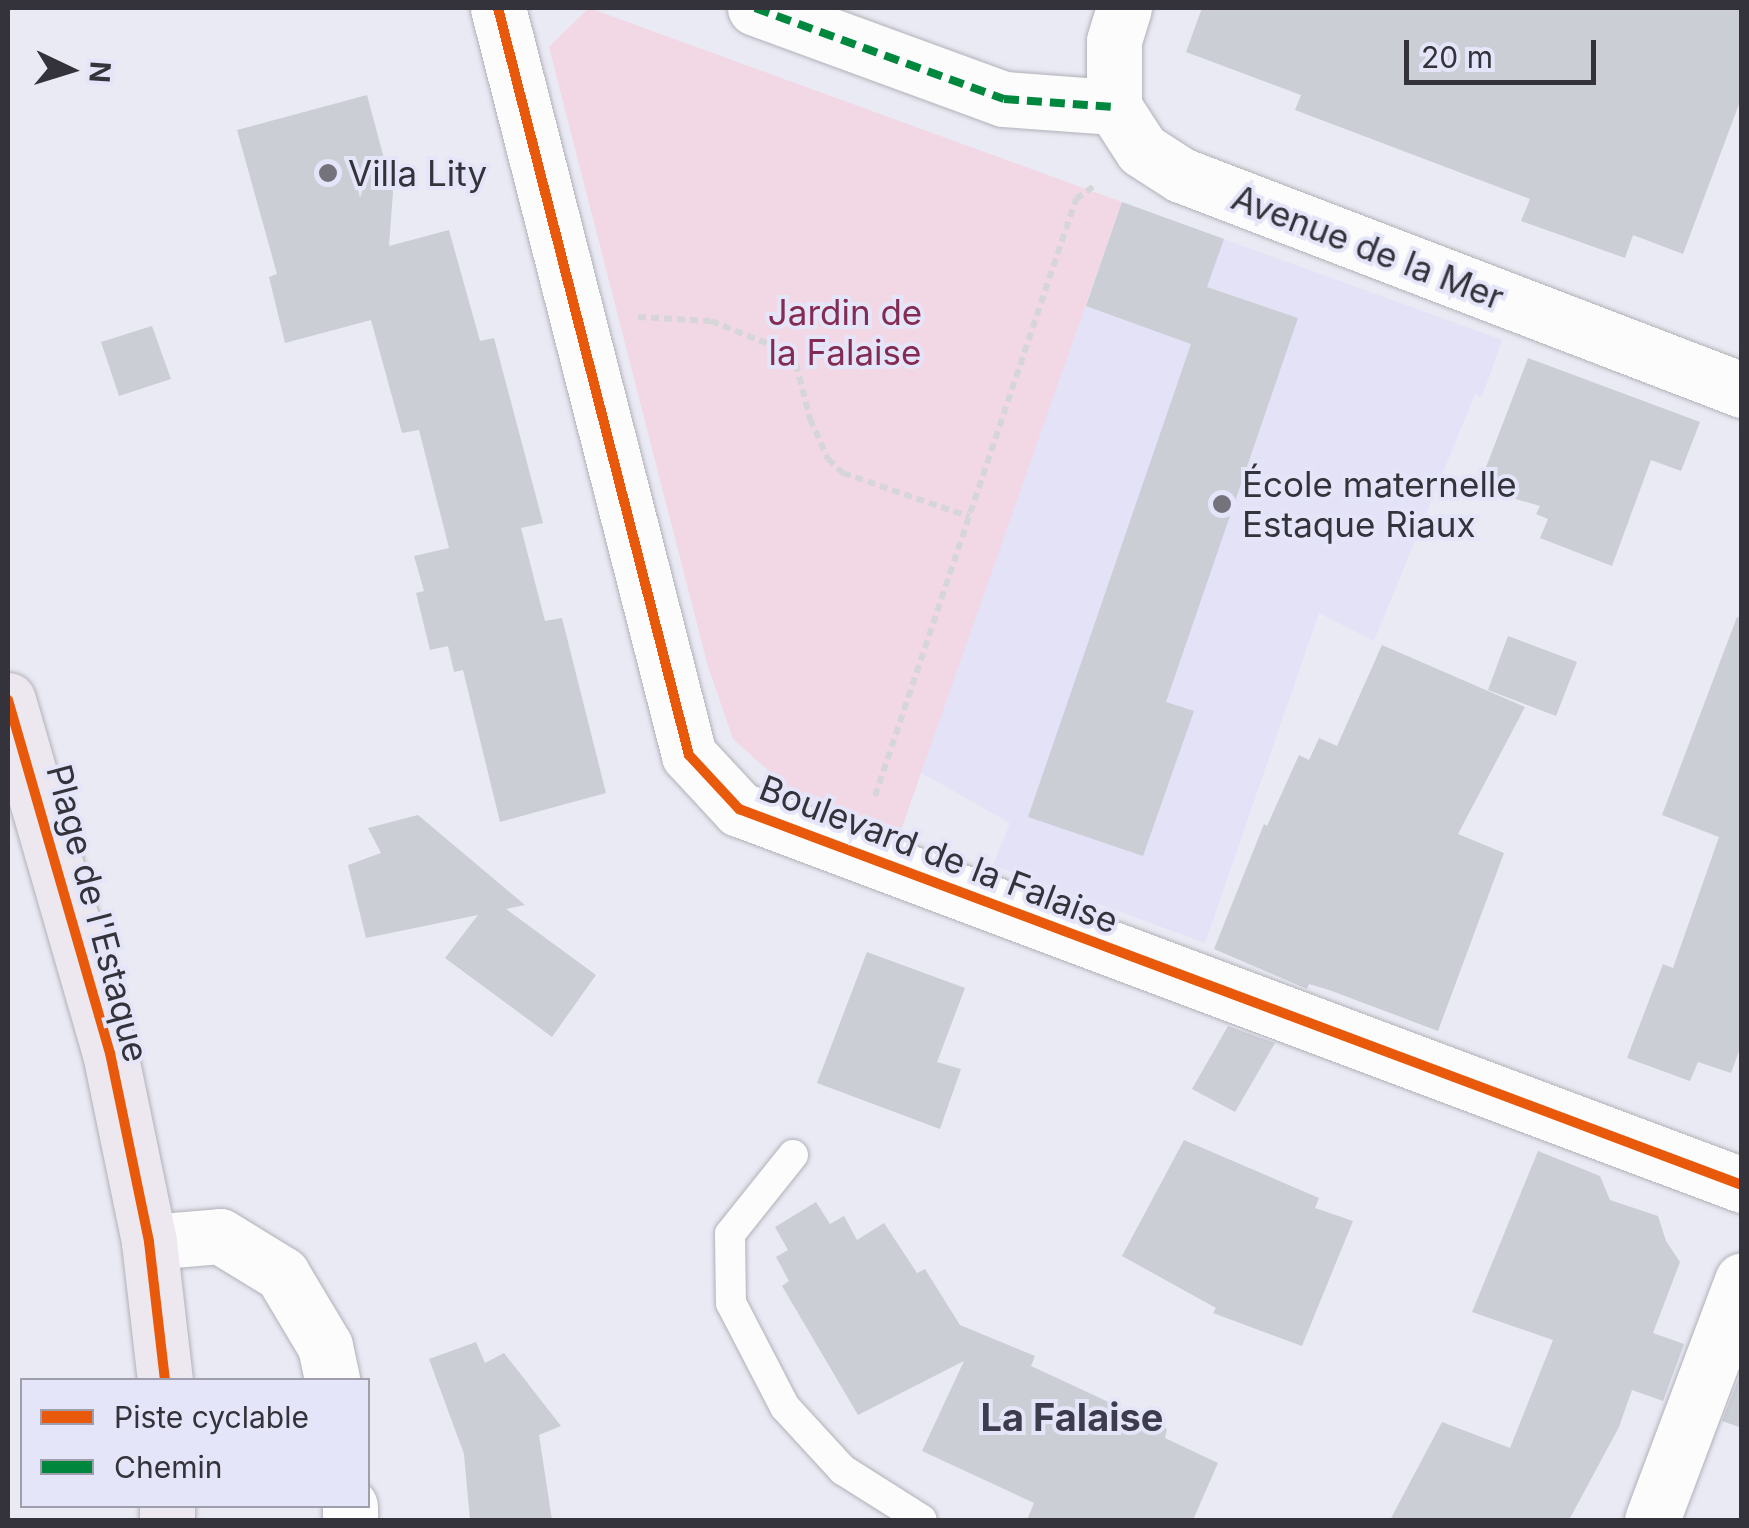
<!DOCTYPE html>
<html>
<head>
<meta charset="utf-8">
<style>
	body { margin:0 }
	#map { position:relative; width:1749px; height:1528px; overflow:hidden; background:#eaeaf4; font-family:Inter,sans-serif }
	div>[style] { position:absolute }
	[style*='--x'] { left:calc(var(--x)*1px); top:calc(var(--y)*1px); width:calc(var(--w)*1px); rotate:calc(var(--a)*1deg) }
	.built>* { inset:0; background:#e3e2f6 }
	.green>* { inset:0; background:#f2d7e5 }
	.building>* { inset:0; background:#cbced5 }
	.path>* { height:6px; margin-top:-3px; transform-origin:0; background:repeating-linear-gradient(90deg,#d6d6d8 0 8px,transparent 0 13px) }
	.roads { filter:drop-shadow(0 0 2px #b1b1b9) drop-shadow(0 0 2px #b1b1b9) }
	.lane>* { height:30px; margin:-15px; padding:0 15px; transform-origin:15px; border-radius:15px; background:#fcfcfd }
	.street>* { height:55px; margin:-27.5px; padding:0 27.5px; transform-origin:27.5px; border-radius:27.5px; background:#fcfcfd }
	.primary>* { height:55px; margin:-27.5px; padding:0 27.5px; transform-origin:27.5px; border-radius:27.5px; background:#ede8ef }
	.quiet>* { height:8px; margin-top:-4px; transform-origin:0; background:repeating-linear-gradient(90deg,#00873e 0 15px,transparent 0 23px) }
	.cycleway>* { height:10px; margin:-5px; padding:0 5px; transform-origin:5px; border-radius:5px; background:#e8590c }
	.dots>* { width:28px; height:28px; translate:-50% -50%; box-sizing:border-box; border:5px solid #e5e5f9; border-radius:50% }
	span { translate:-50% -50%; white-space:nowrap; text-align:center; line-height:1.15; -webkit-text-stroke:8px #e5e5f9; paint-order:stroke }
	.poi-label { font-size:35px; color:#34333b }
	.left { translate:0 -50%; text-align:left }
	.street-label { font-size:35px; color:#34333b }
	.park-label { font-size:35px; color:#842b53 }
	.neighbourhood-label { font-size:38px; color:#3d3c4c; font-weight:700 }
	.frame { position:absolute; inset:0; border:10px solid #34333b; pointer-events:none }
	.legend { position:absolute; left:20px; top:1378px; width:350px; height:130px; box-sizing:border-box; background:#e5e5f9; border:2px solid #9e9ead; margin:0; padding:12px 18px; list-style:none; font-size:30px; color:#34333b }
	.legend li { display:flex; align-items:center; gap:20px; height:50px }
	.legend b { width:50px; border:2px solid #9e9ead }
	.north { position:absolute; left:20px; top:20px; width:100px; height:100px; -webkit-text-stroke:8px #e5e5f9; paint-order:stroke; rotate:94deg; font-size:28px; font-weight:700; line-height:40px; text-align:center; color:#34333b }
	.north::after { content:''; display:block; margin:auto; width:35px; height:45px; background:#34333b; clip-path:polygon(50% 0,100% 100%,50% 72%,0 100%) }
	.scale { position:absolute; left:1404px; top:40px; width:192px; height:45px; box-sizing:border-box; border:5px solid #34333b; border-top:0; padding-left:12px; font-size:30px; line-height:35px; white-space:nowrap; color:#34333b; -webkit-text-stroke:8px #e5e5f9; paint-order:stroke }
</style>
</head>
<body>
<div id="map">
	<div class="built">
		<i style="clip-path:polygon(1122px 202px,1502px 340px,1482px 397px,1475px 394px,1374px 641px,1319px 613px,1205px 943px,993px 865px,1010px 823px,920px 772px)"></i>
	</div>
	<div class="green">
		<i style="clip-path:polygon(589px 8px,1122px 202px,901px 830px,791px 791px,733px 739px,707px 663px,549px 47px)"></i>
	</div>
	<div class="building">
		<i style="clip-path:polygon(1202px 8px,1742px 8px,1742px 96px,1683px 254px,1633px 235px,1625px 258px,1521px 221px,1530px 199px,1295px 110px,1301px 95px,1186px 52px)"></i>
		<i style="clip-path:polygon(367px 95px,393px 192px,389px 246px,449px 230px,480px 341px,494px 338px,543px 523px,521px 528px,545px 621px,562px 618px,606px 793px,500px 822px,463px 670px,454px 672px,448px 646px,430px 650px,416px 593px,424px 591px,414px 556px,449px 548px,419px 430px,402px 433px,371px 320px,285px 343px,269px 277px,277px 274px,237px 130px)"></i>
		<i style="clip-path:polygon(1122px 202px,1224px 239px,1207px 287px,1298px 318px,1166px 702px,1194px 711px,1143px 856px,1028px 817px,1191px 344px,1086px 306px)"></i>
		<i style="clip-path:polygon(152px 326px,171px 379px,119px 396px,101px 342px)"></i>
		<i style="clip-path:polygon(1528px 358px,1700px 422px,1681px 471px,1651px 460px,1612px 566px,1540px 538px,1548px 519px,1536px 514px,1540px 506px,1478px 488px)"></i>
		<i style="clip-path:polygon(1737px 617px,1742px 618px,1742px 1043px,1731px 1073px,1698px 1062px,1690px 1081px,1627px 1058px,1663px 964px,1673px 968px,1719px 837px,1662px 815px)"></i>
		<i style="clip-path:polygon(1508px 636px,1577px 662px,1556px 716px,1488px 690px)"></i>
		<i style="clip-path:polygon(1382px 645px,1525px 707px,1458px 834px,1504px 853px,1438px 1031px,1329px 990px,1309px 984px,1307px 989px,1214px 949px,1264px 824px,1267px 826px,1299px 755px,1309px 760px,1319px 738px,1337px 746px)"></i>
		<i style="clip-path:polygon(418px 815px,525px 905px,506px 909px,596px 975px,552px 1037px,445px 958px,478px 915px,366px 938px,348px 865px,381px 853px,368px 828px)"></i>
		<i style="clip-path:polygon(867px 952px,965px 988px,937px 1062px,961px 1069px,940px 1129px,817px 1083px)"></i>
		<i style="clip-path:polygon(1228px 1026px,1275px 1043px,1235px 1112px,1192px 1089px)"></i>
		<i style="clip-path:polygon(1184px 1140px,1319px 1198px,1315px 1208px,1353px 1221px,1302px 1346px,1213px 1313px,1216px 1308px,1122px 1256px)"></i>
		<i style="clip-path:polygon(1538px 1151px,1600px 1176px,1610px 1200px,1658px 1216px,1666px 1241px,1680px 1262px,1653px 1333px,1684px 1344px,1663px 1401px,1632px 1390px,1619px 1427px,1569px 1520px,1390px 1520px,1442px 1422px,1510px 1448px,1553px 1340px,1472px 1312px)"></i>
		<i style="clip-path:polygon(816px 1202px,830px 1224px,844px 1216px,857px 1240px,884px 1223px,917px 1273px,925px 1269px,960px 1325px,1035px 1356px,1031px 1366px,1167px 1429px,1165px 1438px,1218px 1463px,1193px 1520px,1027px 1520px,1034px 1503px,922px 1451px,964px 1361px,858px 1415px,782px 1286px,789px 1281px,776px 1257px,788px 1250px,775px 1227px)"></i>
		<i style="clip-path:polygon(476px 1342px,485px 1363px,504px 1353px,561px 1426px,539px 1435px,552px 1520px,470px 1520px,464px 1454px,429px 1359px)"></i>
		<i style="clip-path:polygon(1742px 1370px,1742px 1428px,1722px 1421px)"></i>
	</div>
	<div class="path">
		<i style="--x:638;--y:317;--w:73;--a:3.1"></i>
		<i style="--x:711;--y:321;--w:75;--a:21.8"></i>
		<i style="--x:781;--y:349;--w:21;--a:45"></i>
		<i style="--x:796;--y:364;--w:57;--a:75.7"></i>
		<i style="--x:810;--y:419;--w:44;--a:65.8"></i>
		<i style="--x:828;--y:459;--w:21;--a:43"></i>
		<i style="--x:843;--y:473;--w:134;--a:19.1"></i>
		<i style="--x:875;--y:796;--w:630;--a:-71.39"></i>
		<i style="--x:1076;--y:199;--w:22;--a:-36"></i>
	</div>
	<div class="roads">
		<div class="lane">
			<i style="--x:793;--y:1155;--w:101;--a:128.6"></i>
			<i style="--x:730;--y:1234;--w:69;--a:89.2"></i>
			<i style="--x:731;--y:1303;--w:117;--a:62.6"></i>
			<i style="--x:785;--y:1407;--w:86;--a:47.4"></i>
			<i style="--x:843;--y:1470;--w:93;--a:32.3"></i>
		</div>
		<div class="street">
			<i style="--x:498;--y:8;--w:771;--a:75.66"></i>
			<i style="--x:689;--y:755;--w:74;--a:47.2"></i>
			<i style="--x:739;--y:809;--w:1071;--a:20.55"></i>
			<i style="--x:755;--y:8;--w:265;--a:20.1"></i>
			<i style="--x:1004;--y:99;--w:110;--a:4.2"></i>
			<i style="--x:1124;--y:8;--w:34;--a:107"></i>
			<i style="--x:1114;--y:41;--w:66;--a:90"></i>
			<i style="--x:1114;--y:107;--w:51;--a:56.9"></i>
			<i style="--x:1142;--y:150;--w:46;--a:32.7"></i>
			<i style="--x:1181;--y:175;--w:601;--a:20.97"></i>
			<i style="--x:149;--y:1242;--w:71;--a:-4.8"></i>
			<i style="--x:220;--y:1236;--w:73;--a:31.5"></i>
			<i style="--x:282;--y:1274;--w:84;--a:59.2"></i>
			<i style="--x:325;--y:1346;--w:35;--a:78"></i>
			<i style="--x:350;--y:1520;--w:14;--a:-90"></i>
			<i style="--x:1652;--y:1520;--w:256;--a:-69.4"></i>
		</div>
		<div class="primary">
			<i style="--x:8;--y:700;--w:367;--a:73.9"></i>
			<i style="--x:110;--y:1053;--w:193;--a:78.3"></i>
			<i style="--x:149;--y:1242;--w:139;--a:83.4"></i>
			<i style="--x:167;--y:1520;--w:14;--a:-90"></i>
		</div>
	</div>
	<div class="quiet">
		<i style="--x:755;--y:8;--w:265;--a:20.1"></i>
		<i style="--x:1004;--y:99;--w:110;--a:4.2"></i>
	</div>
	<div class="cycleway">
		<i style="--x:498;--y:8;--w:771;--a:75.66"></i>
		<i style="--x:689;--y:755;--w:74;--a:47.2"></i>
		<i style="--x:739;--y:809;--w:1071;--a:20.55"></i>
		<i style="--x:8;--y:700;--w:367;--a:73.9"></i>
		<i style="--x:110;--y:1053;--w:193;--a:78.3"></i>
		<i style="--x:149;--y:1242;--w:139;--a:83.4"></i>
	</div>
	<div class="dots">
		<i style="left:328px;top:173px;background:#74737c"></i>
		<i style="left:1222px;top:504px;background:#74737c"></i>
	</div>
	<div class="poi-label">
		<span class="left" style="left:348px;top:173px">Villa Lity</span>
		<span class="left" style="left:1242px;top:504px">École maternelle<br>Estaque Riaux</span>
	</div>
	<div class="street-label">
		<span style="left:1368px;top:247px;rotate:21deg">Avenue de la Mer</span>
		<span style="left:939px;top:854px;rotate:21deg">Boulevard de la Falaise</span>
		<span style="left:98px;top:913px;rotate:75deg">Plage de l'Estaque</span>
	</div>
	<div class="park-label">
		<span style="left:845px;top:332px">Jardin de<br>la Falaise</span>
	</div>
	<div class="neighbourhood-label">
		<span style="left:1072px;top:1418px">La Falaise</span>
	</div>
	<div class="frame"></div>
	<ul class="legend">
	<li><b style="height:12px;background:#e8590c"></b>Piste cyclable</li>
	<li><b style="height:12px;background:#00873e"></b>Chemin</li>
	</ul>
	<div class="north">N</div>
	<div class="scale">20 m</div>
</div>
</body>
</html>
